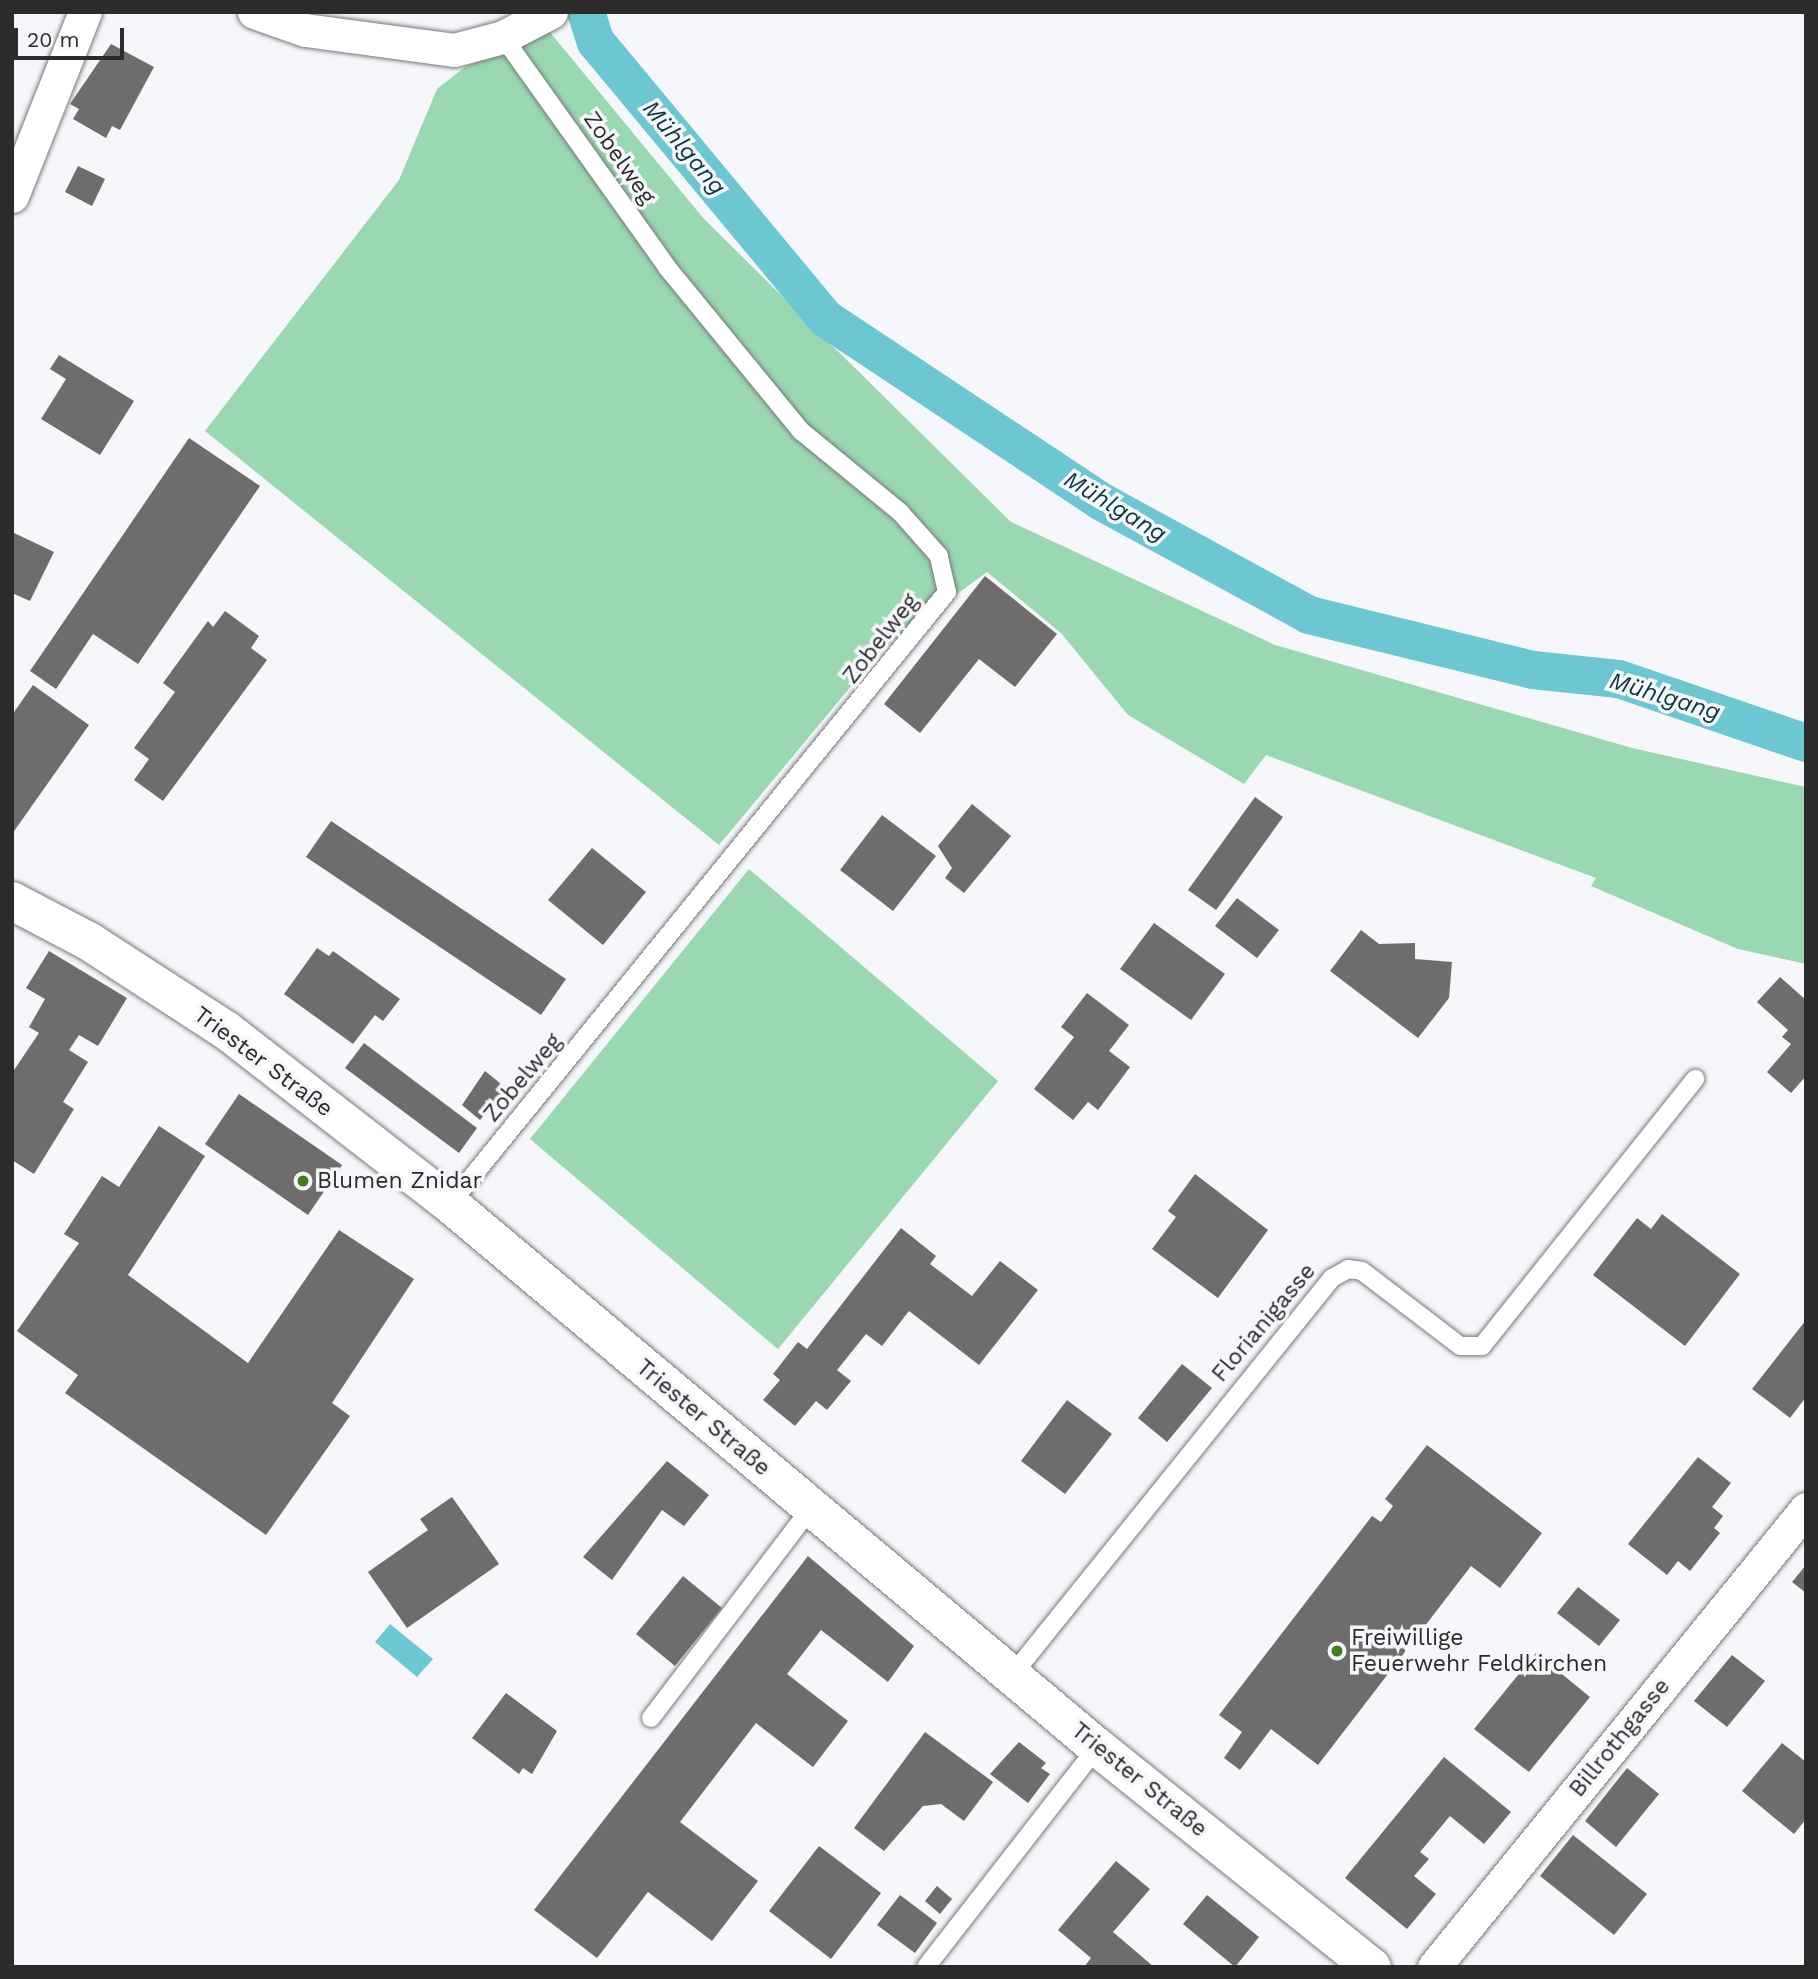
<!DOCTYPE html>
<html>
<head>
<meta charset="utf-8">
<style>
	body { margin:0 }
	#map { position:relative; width:1818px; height:1979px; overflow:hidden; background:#f6f7fa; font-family:"Work Sans",sans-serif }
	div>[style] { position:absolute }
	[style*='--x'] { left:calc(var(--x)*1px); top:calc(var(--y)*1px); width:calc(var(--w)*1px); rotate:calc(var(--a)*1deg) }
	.green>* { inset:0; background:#9ad8b1 }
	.water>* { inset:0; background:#6cc7d3 }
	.canal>* { height:38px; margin:-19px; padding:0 19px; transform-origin:19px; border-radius:19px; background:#6cc7d3 }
	.building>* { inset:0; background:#6f6d6b }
	.roads { filter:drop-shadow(0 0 2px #77787b) drop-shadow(0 0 2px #77787b) }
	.lane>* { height:18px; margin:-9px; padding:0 9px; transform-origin:9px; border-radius:9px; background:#fff }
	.street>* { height:33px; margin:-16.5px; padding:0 16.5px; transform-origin:16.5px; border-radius:16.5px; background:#fff }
	.secondary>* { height:38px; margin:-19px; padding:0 19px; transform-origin:19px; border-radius:19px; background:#fff }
	.dots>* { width:19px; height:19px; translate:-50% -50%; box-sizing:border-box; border:4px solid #f6f7fa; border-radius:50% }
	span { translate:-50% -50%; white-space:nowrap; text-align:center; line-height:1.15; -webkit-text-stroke:7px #f6f7fa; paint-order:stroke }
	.street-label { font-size:23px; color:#2b2b2c }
	.poi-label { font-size:23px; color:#2b2b2c }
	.left { translate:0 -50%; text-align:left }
	.water-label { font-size:24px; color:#0c393e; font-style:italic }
	.frame { position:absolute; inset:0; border:14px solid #2b2b2c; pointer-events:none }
	.scale { position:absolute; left:14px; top:28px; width:110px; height:32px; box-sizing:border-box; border:4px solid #2b2b2c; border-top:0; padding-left:9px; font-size:21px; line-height:24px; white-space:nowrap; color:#2b2b2c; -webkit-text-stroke:5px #f6f7fa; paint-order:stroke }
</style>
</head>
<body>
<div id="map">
	<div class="green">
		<i style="clip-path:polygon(549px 31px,704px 219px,1011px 522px,1275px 645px,1632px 748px,1806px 787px,1806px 964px,1738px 949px,1591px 886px,1596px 878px,1266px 755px,1244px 784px,1128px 715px,1061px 633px,987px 572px,882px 649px,719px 845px,205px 431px,399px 180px,437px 89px,465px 67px)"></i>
		<i style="clip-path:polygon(749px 869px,998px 1081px,778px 1349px,530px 1139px)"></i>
	</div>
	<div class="water">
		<i style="clip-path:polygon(390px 1624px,433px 1659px,417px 1677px,375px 1642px)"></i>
	</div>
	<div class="canal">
		<i style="--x:586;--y:12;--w:32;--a:72"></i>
		<i style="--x:596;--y:42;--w:359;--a:50.3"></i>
		<i style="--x:825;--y:318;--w:333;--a:33.6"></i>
		<i style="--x:1102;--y:502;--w:236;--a:28.6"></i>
		<i style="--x:1309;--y:615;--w:231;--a:13.8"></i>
		<i style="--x:1533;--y:670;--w:86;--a:6"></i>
		<i style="--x:1619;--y:679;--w:198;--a:18.9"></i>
	</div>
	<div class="building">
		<i style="clip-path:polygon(111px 44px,154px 67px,120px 130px,112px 126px,106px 138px,73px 119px,79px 109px,70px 104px)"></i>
		<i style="clip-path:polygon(78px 166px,105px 179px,92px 206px,65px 192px)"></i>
		<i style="clip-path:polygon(59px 355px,134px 401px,100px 455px,41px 419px,66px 379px,50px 369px)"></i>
		<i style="clip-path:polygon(189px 438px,260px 486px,138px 664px,93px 634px,56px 689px,30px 671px)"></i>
		<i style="clip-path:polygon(12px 532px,54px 552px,30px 601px,12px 593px)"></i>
		<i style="clip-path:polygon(985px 576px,1057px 634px,1015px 687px,979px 659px,920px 733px,884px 704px)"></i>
		<i style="clip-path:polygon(225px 611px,259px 636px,251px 648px,267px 660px,163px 801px,134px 780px,149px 759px,134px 748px,175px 692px,163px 683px,208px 621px,213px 627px)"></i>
		<i style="clip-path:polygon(33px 685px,89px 725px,12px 834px,12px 715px)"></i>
		<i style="clip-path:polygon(1255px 797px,1283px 817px,1216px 910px,1188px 890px)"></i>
		<i style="clip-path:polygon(972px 804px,1011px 836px,964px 893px,945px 878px,952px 868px,938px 846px)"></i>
		<i style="clip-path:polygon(882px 815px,936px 856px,893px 911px,840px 870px)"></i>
		<i style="clip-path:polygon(331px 821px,566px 979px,541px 1015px,306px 857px)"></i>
		<i style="clip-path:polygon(592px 848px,646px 892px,603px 945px,548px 900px)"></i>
		<i style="clip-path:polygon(1237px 898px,1279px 930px,1257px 958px,1215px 926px)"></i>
		<i style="clip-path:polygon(1154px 923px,1225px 974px,1191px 1020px,1120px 969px)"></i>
		<i style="clip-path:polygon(1361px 930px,1379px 944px,1415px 943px,1415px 959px,1452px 962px,1449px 998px,1418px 1038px,1330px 971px)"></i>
		<i style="clip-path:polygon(317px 948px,329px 956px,333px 951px,400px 999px,383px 1021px,375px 1015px,353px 1044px,284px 994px)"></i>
		<i style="clip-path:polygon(49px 951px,127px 998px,98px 1046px,79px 1035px,69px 1050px,88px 1062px,63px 1102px,74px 1109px,34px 1174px,12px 1160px,12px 1073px,39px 1033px,29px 1027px,45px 999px,26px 988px)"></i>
		<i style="clip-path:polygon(1780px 977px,1806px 1000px,1806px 1076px,1791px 1093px,1767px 1072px,1791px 1044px,1782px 1037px,1788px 1030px,1757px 1002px)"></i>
		<i style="clip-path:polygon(1087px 993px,1129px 1025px,1109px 1051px,1130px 1067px,1098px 1110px,1088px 1102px,1073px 1120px,1034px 1089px,1074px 1037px,1061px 1027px)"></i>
		<i style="clip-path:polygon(364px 1043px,477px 1128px,459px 1153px,345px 1068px)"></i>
		<i style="clip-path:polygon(485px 1071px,506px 1088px,480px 1120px,462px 1105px)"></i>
		<i style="clip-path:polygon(239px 1094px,342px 1165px,308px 1215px,205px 1144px)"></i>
		<i style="clip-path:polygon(159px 1126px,205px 1156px,128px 1275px,248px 1363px,339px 1230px,414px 1279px,332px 1403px,350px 1416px,266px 1535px,65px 1393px,78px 1375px,17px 1331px,79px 1243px,64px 1234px,102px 1176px,119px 1187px)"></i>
		<i style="clip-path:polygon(1195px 1174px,1268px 1230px,1218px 1298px,1152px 1249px,1176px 1217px,1168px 1211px)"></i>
		<i style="clip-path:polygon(1662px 1214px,1740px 1274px,1685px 1346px,1593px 1275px,1637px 1218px,1651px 1229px)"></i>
		<i style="clip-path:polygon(901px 1228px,936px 1256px,930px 1264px,972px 1296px,1000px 1261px,1038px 1290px,979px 1365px,909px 1311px,882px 1346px,866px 1334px,837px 1370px,851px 1381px,827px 1410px,816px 1401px,795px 1426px,763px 1400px,780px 1380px,773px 1374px,798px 1342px,807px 1349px)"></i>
		<i style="clip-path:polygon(1806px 1320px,1806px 1397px,1790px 1418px,1752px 1389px)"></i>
		<i style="clip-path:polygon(1182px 1364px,1212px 1388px,1167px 1442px,1138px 1418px)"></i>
		<i style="clip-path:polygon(1067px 1400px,1112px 1434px,1065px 1494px,1021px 1461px)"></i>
		<i style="clip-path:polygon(1427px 1445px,1542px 1533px,1500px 1588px,1471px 1566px,1318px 1765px,1271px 1729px,1240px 1770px,1224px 1758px,1242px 1732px,1219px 1715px,1372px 1516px,1381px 1522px,1393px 1506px,1385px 1499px)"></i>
		<i style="clip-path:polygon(1698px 1457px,1731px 1483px,1712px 1507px,1723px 1516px,1714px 1528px,1720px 1533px,1690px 1571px,1678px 1561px,1667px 1575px,1628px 1544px)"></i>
		<i style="clip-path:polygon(667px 1461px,709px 1495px,684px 1526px,662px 1510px,612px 1580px,583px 1557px)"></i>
		<i style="clip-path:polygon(452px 1497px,499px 1564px,407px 1628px,368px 1572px,428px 1530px,420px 1519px)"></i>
		<i style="clip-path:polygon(808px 1556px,914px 1646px,888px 1682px,821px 1630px,787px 1674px,848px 1721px,813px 1767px,756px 1723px,680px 1822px,758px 1881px,712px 1941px,648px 1892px,597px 1958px,534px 1910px)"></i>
		<i style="clip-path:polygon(1806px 1565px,1806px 1593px,1792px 1582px)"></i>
		<i style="clip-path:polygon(683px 1576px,722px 1608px,675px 1666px,636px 1634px)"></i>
		<i style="clip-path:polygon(1578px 1587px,1620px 1620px,1599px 1646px,1557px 1613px)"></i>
		<i style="clip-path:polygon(1536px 1653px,1590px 1697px,1529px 1772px,1474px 1729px)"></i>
		<i style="clip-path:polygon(1732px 1655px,1765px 1681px,1727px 1727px,1694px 1701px)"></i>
		<i style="clip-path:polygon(506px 1693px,557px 1731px,532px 1774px,523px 1768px,519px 1774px,472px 1738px)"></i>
		<i style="clip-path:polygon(925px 1732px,993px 1782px,964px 1821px,941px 1804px,923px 1806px,884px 1851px,854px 1828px)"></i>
		<i style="clip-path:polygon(1019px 1742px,1046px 1763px,1041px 1768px,1050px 1774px,1028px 1803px,990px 1774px)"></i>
		<i style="clip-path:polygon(1782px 1743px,1806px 1762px,1806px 1819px,1794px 1834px,1742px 1791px)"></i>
		<i style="clip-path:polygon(1444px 1757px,1511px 1812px,1484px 1844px,1450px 1816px,1420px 1852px,1429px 1859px,1414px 1876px,1436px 1894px,1407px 1929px,1345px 1878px)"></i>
		<i style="clip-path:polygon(1627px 1768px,1659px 1794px,1616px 1847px,1585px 1821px)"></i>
		<i style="clip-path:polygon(1573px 1835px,1647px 1894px,1614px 1935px,1540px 1876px)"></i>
		<i style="clip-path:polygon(819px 1846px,881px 1893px,831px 1959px,769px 1911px)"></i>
		<i style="clip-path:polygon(1116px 1861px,1150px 1889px,1113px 1932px,1154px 1967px,1084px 1967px,1091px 1958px,1058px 1930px)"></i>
		<i style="clip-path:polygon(937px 1886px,952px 1899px,940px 1914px,925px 1901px)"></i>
		<i style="clip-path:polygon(900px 1895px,937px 1923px,915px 1953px,877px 1925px)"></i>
		<i style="clip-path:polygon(1207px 1895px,1259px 1937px,1235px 1967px,1183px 1924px)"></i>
	</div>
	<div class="roads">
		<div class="lane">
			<i style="--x:450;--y:1204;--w:788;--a:-50.92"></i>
			<i style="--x:947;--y:592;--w:37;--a:-103"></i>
			<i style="--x:939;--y:556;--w:59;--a:-131.6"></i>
			<i style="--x:900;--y:512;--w:128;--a:-140.7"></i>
			<i style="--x:801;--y:431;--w:212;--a:-129.3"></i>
			<i style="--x:667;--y:267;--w:282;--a:-125.5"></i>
			<i style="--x:1013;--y:1674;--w:509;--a:-51.15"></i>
			<i style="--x:1332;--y:1278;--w:18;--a:-29"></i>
			<i style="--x:1348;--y:1269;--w:14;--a:8"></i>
			<i style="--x:1362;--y:1271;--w:123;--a:37.4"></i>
			<i style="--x:1460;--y:1346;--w:22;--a:0"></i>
			<i style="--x:1482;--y:1346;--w:342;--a:-51.4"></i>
			<i style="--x:651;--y:1718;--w:263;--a:-52.7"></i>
			<i style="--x:926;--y:1967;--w:279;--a:-52.1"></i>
		</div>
		<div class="street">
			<i style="--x:254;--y:12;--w:54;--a:19.4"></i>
			<i style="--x:305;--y:30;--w:150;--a:7.6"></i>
			<i style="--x:454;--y:50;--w:51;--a:-14.9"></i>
			<i style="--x:503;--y:37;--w:54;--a:-27.5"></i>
			<i style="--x:12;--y:196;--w:198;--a:-68.4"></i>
			<i style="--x:1434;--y:1967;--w:590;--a:-50.92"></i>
		</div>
		<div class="secondary">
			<i style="--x:12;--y:901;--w:88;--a:27.7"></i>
			<i style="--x:90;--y:942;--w:163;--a:33"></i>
			<i style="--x:227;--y:1031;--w:282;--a:37.8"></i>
			<i style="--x:450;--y:1204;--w:845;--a:40.01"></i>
			<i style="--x:1097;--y:1747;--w:352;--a:38.7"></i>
		</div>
	</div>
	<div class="dots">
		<i style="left:303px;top:1181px;background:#417e1b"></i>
		<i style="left:1337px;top:1651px;background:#417e1b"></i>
	</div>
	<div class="street-label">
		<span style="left:619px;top:158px;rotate:55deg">Zobelweg</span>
		<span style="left:881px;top:639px;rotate:-52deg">Zobelweg</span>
		<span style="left:263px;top:1062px;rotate:37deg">Triester Straße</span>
		<span style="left:523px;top:1078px;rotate:-50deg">Zobelweg</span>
		<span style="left:1264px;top:1323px;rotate:-50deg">Florianigasse</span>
		<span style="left:703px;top:1418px;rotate:40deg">Triester Straße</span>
		<span style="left:1620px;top:1738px;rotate:-51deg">Billrothgasse</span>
		<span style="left:1139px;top:1780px;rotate:39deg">Triester Straße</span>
	</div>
	<div class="poi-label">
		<span class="left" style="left:317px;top:1181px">Blumen Znidar</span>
		<span class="left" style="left:1351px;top:1651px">Freiwillige<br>Feuerwehr Feldkirchen</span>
	</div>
	<div class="water-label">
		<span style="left:684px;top:148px;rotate:50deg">Mühlgang</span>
		<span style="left:1115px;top:507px;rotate:31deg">Mühlgang</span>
		<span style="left:1665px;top:697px;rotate:17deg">Mühlgang</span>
	</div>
	<div class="frame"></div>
	<div class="scale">20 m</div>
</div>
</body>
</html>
